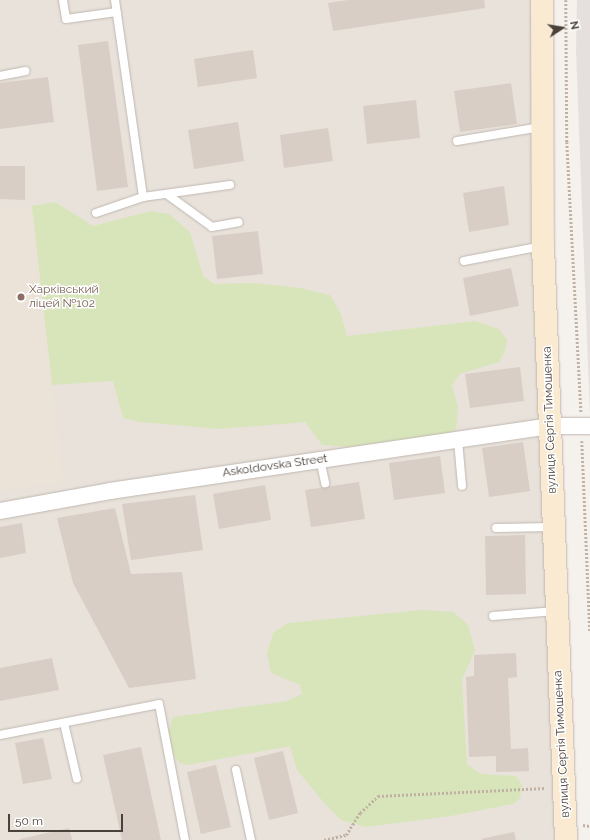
<!DOCTYPE html>
<html>
<head>
<meta charset="utf-8">
<style>
	body { margin:0 }
	#map { position:relative; width:590px; height:840px; overflow:hidden; background:#f5f1ed; font-family:Raleway,sans-serif }
	div>[style] { position:absolute }
	[style*='--x'] { left:calc(var(--x)*1px); top:calc(var(--y)*1px); width:calc(var(--w)*1px); rotate:calc(var(--a)*1deg) }
	.residential>* { inset:0; background:#e8e2db }
	.industrial>* { inset:0; background:#e5e0de }
	.education>* { inset:0; background:#ece3d8 }
	.green>* { inset:0; background:#d8e5ba }
	.building>* { inset:0; background:#d9cec6 }
	.path>* { height:2.5px; margin-top:-1.25px; transform-origin:0; background:repeating-linear-gradient(90deg,#c0b1a2 0 2px,transparent 0 4px) }
	.roads { filter:drop-shadow(0 0 1px #c0b7b0) drop-shadow(0 0 1px #c0b7b0) }
	.lane>* { height:8px; margin:-4px; padding:0 4px; transform-origin:4px; border-radius:4px; background:#fff }
	.street>* { height:16px; margin:-8px; padding:0 8px; transform-origin:8px; border-radius:8px; background:#fff }
	.secondary>* { height:22px; margin:-11px; padding:0 11px; transform-origin:11px; border-radius:11px; background:#faead1 }
	.dots>* { width:11px; height:11px; translate:-50% -50%; box-sizing:border-box; border:2px solid #fff; border-radius:50% }
	span { translate:-50% -50%; white-space:nowrap; text-align:center; line-height:1.15; -webkit-text-stroke:3px #fff; paint-order:stroke }
	.education-label { font-size:12px; color:#785e54 }
	.left { translate:0 -50%; text-align:left }
	.street-label { font-size:12px; color:#49413a }
	.north { position:absolute; left:542px; top:8px; width:40px; height:40px; -webkit-text-stroke:3px #fff; paint-order:stroke; rotate:78deg; font-size:11px; font-weight:700; line-height:16px; text-align:center; color:#49413a }
	.north::after { content:''; display:block; margin:auto; width:14px; height:18px; background:#49413a; clip-path:polygon(50% 0,100% 100%,50% 72%,0 100%) }
	.scale { position:absolute; left:8px; top:814px; width:115px; height:18px; box-sizing:border-box; border:2px solid #49413a; border-top:0; padding-left:5px; font-size:12px; line-height:14px; white-space:nowrap; color:#49413a; -webkit-text-stroke:3px #fff; paint-order:stroke }
</style>
</head>
<body>
<div id="map">
	<div class="residential">
		<i style="clip-path:polygon(0 0,548px 0,564px 840px,0 840px)"></i>
	</div>
	<div class="industrial">
		<i style="clip-path:polygon(577px 0,590px 0,590px 416px,576px 50px)"></i>
	</div>
	<div class="education">
		<i style="clip-path:polygon(32px 206px,63px 481px,0 491px,0 208px)"></i>
	</div>
	<div class="green">
		<i style="clip-path:polygon(55px 202px,93px 226px,151px 211px,169px 214px,190px 232px,203px 276px,214px 284px,253px 283px,300px 288px,330px 295px,341px 314px,347px 336px,475px 321px,499px 329px,507px 340px,505px 351px,499px 362px,460px 374px,452px 385px,458px 407px,456px 429px,443px 436px,351px 447px,322px 445px,305px 422px,219px 429px,140px 422px,123px 418px,113px 381px,52px 385px,32px 206px)"></i>
		<i style="clip-path:polygon(422px 610px,453px 612px,468px 625px,475px 650px,462px 680px,467px 764px,481px 774px,516px 776px,522px 785px,520px 798px,513px 804px,451px 816px,366px 827px,341px 820px,326px 805px,297px 770px,290px 746px,188px 765px,180px 763px,173px 754px,168px 732px,173px 717px,287px 701px,302px 694px,300px 685px,271px 673px,267px 654px,273px 633px,288px 623px)"></i>
	</div>
	<div class="building">
		<i style="clip-path:polygon(348px 0,484px 0,485px 8px,333px 31px,328px 3px)"></i>
		<i style="clip-path:polygon(108px 41px,128px 187px,97px 191px,78px 45px)"></i>
		<i style="clip-path:polygon(253px 50px,257px 78px,198px 87px,194px 59px)"></i>
		<i style="clip-path:polygon(48px 77px,54px 122px,0 129px,0 83px)"></i>
		<i style="clip-path:polygon(511px 83px,517px 124px,460px 132px,454px 91px)"></i>
		<i style="clip-path:polygon(416px 100px,420px 138px,367px 144px,363px 106px)"></i>
		<i style="clip-path:polygon(238px 122px,244px 161px,194px 169px,188px 130px)"></i>
		<i style="clip-path:polygon(328px 128px,333px 161px,284px 168px,280px 135px)"></i>
		<i style="clip-path:polygon(0 166px,25px 166px,25px 200px,0 199px)"></i>
		<i style="clip-path:polygon(504px 186px,509px 225px,469px 232px,463px 193px)"></i>
		<i style="clip-path:polygon(258px 231px,263px 274px,217px 279px,212px 236px)"></i>
		<i style="clip-path:polygon(511px 268px,519px 306px,470px 316px,463px 278px)"></i>
		<i style="clip-path:polygon(520px 367px,524px 401px,470px 408px,465px 374px)"></i>
		<i style="clip-path:polygon(523px 442px,530px 491px,489px 497px,482px 448px)"></i>
		<i style="clip-path:polygon(440px 456px,445px 493px,394px 500px,389px 463px)"></i>
		<i style="clip-path:polygon(359px 482px,365px 519px,311px 527px,305px 490px)"></i>
		<i style="clip-path:polygon(265px 485px,271px 520px,219px 529px,213px 494px)"></i>
		<i style="clip-path:polygon(195px 495px,203px 550px,131px 560px,122px 504px)"></i>
		<i style="clip-path:polygon(115px 508px,131px 574px,182px 572px,196px 679px,129px 688px,73px 583px,57px 518px)"></i>
		<i style="clip-path:polygon(22px 523px,26px 553px,0 558px,0 527px)"></i>
		<i style="clip-path:polygon(525px 535px,526px 594px,486px 595px,485px 536px)"></i>
		<i style="clip-path:polygon(516px 653px,517px 677px,508px 678px,511px 749px,528px 748px,529px 771px,496px 772px,496px 756px,469px 757px,466px 677px,474px 676px,474px 655px)"></i>
		<i style="clip-path:polygon(52px 658px,59px 690px,0 701px,0 668px)"></i>
		<i style="clip-path:polygon(43px 738px,52px 779px,23px 784px,15px 743px)"></i>
		<i style="clip-path:polygon(141px 747px,161px 840px,122px 840px,103px 755px)"></i>
		<i style="clip-path:polygon(283px 751px,298px 813px,269px 820px,254px 758px)"></i>
		<i style="clip-path:polygon(216px 765px,231px 827px,201px 834px,187px 772px)"></i>
		<i style="clip-path:polygon(69px 828px,72px 840px,20px 840px,20px 839px)"></i>
		<i style="clip-path:polygon(514px 832px,516px 840px,482px 840px,481px 839px)"></i>
	</div>
	<div class="path">
		<i style="--x:566;--y:0;--w:142;--a:89.6"></i>
		<i style="--x:567;--y:142;--w:270;--a:87"></i>
		<i style="--x:582;--y:441;--w:191;--a:87.6"></i>
		<i style="--x:583;--y:825;--w:7;--a:8"></i>
		<i style="--x:324;--y:840;--w:23;--a:-13"></i>
		<i style="--x:346;--y:835;--w:26;--a:-58"></i>
		<i style="--x:360;--y:813;--w:25;--a:-43"></i>
		<i style="--x:378;--y:796;--w:168;--a:-2.7"></i>
	</div>
	<div class="roads">
		<div class="lane">
			<i style="--x:63;--y:0;--w:19;--a:81"></i>
			<i style="--x:66;--y:19;--w:51;--a:-7.8"></i>
			<i style="--x:115;--y:0;--w:199;--a:81.9"></i>
			<i style="--x:143;--y:197;--w:88;--a:-7.9"></i>
			<i style="--x:0;--y:76;--w:26;--a:-11"></i>
			<i style="--x:457;--y:141;--w:85;--a:-9.5"></i>
			<i style="--x:168;--y:195;--w:54;--a:36"></i>
			<i style="--x:212;--y:227;--w:27;--a:-10"></i>
			<i style="--x:96;--y:213;--w:50;--a:-18.8"></i>
			<i style="--x:464;--y:261;--w:79;--a:-10.9"></i>
			<i style="--x:458;--y:440;--w:46;--a:85"></i>
			<i style="--x:320;--y:459;--w:25;--a:78"></i>
			<i style="--x:496;--y:528;--w:57;--a:-1"></i>
			<i style="--x:493;--y:616;--w:63;--a:-4.5"></i>
			<i style="--x:64;--y:723;--w:57;--a:76.9"></i>
			<i style="--x:0;--y:735;--w:162;--a:-11"></i>
			<i style="--x:159;--y:704;--w:138;--a:79.2"></i>
			<i style="--x:236;--y:770;--w:72;--a:77.9"></i>
		</div>
		<div class="street">
			<i style="--x:0;--y:511;--w:112;--a:-10.3"></i>
			<i style="--x:110;--y:491;--w:446;--a:-8.4"></i>
			<i style="--x:551;--y:426;--w:39;--a:0"></i>
		</div>
		<div class="secondary">
			<i style="--x:542;--y:0;--w:246;--a:89.8"></i>
			<i style="--x:543;--y:246;--w:594;--a:87.78"></i>
		</div>
	</div>
	<div class="dots">
		<i style="left:21px;top:297px;background:#8d6e63"></i>
	</div>
	<div class="education-label">
		<span class="left" style="left:29px;top:297px">Харківський<br>ліцей №102</span>
	</div>
	<div class="street-label">
		<span style="left:550px;top:420px;rotate:-92deg">вулиця Сергія Тимошенка</span>
		<span style="left:275px;top:466px;rotate:-8deg">Askoldovska Street</span>
		<span style="left:562px;top:744px;rotate:-93deg">вулиця Сергія Тимошенка</span>
	</div>
	<div class="north">N</div>
	<div class="scale">50 m</div>
</div>
</body>
</html>
